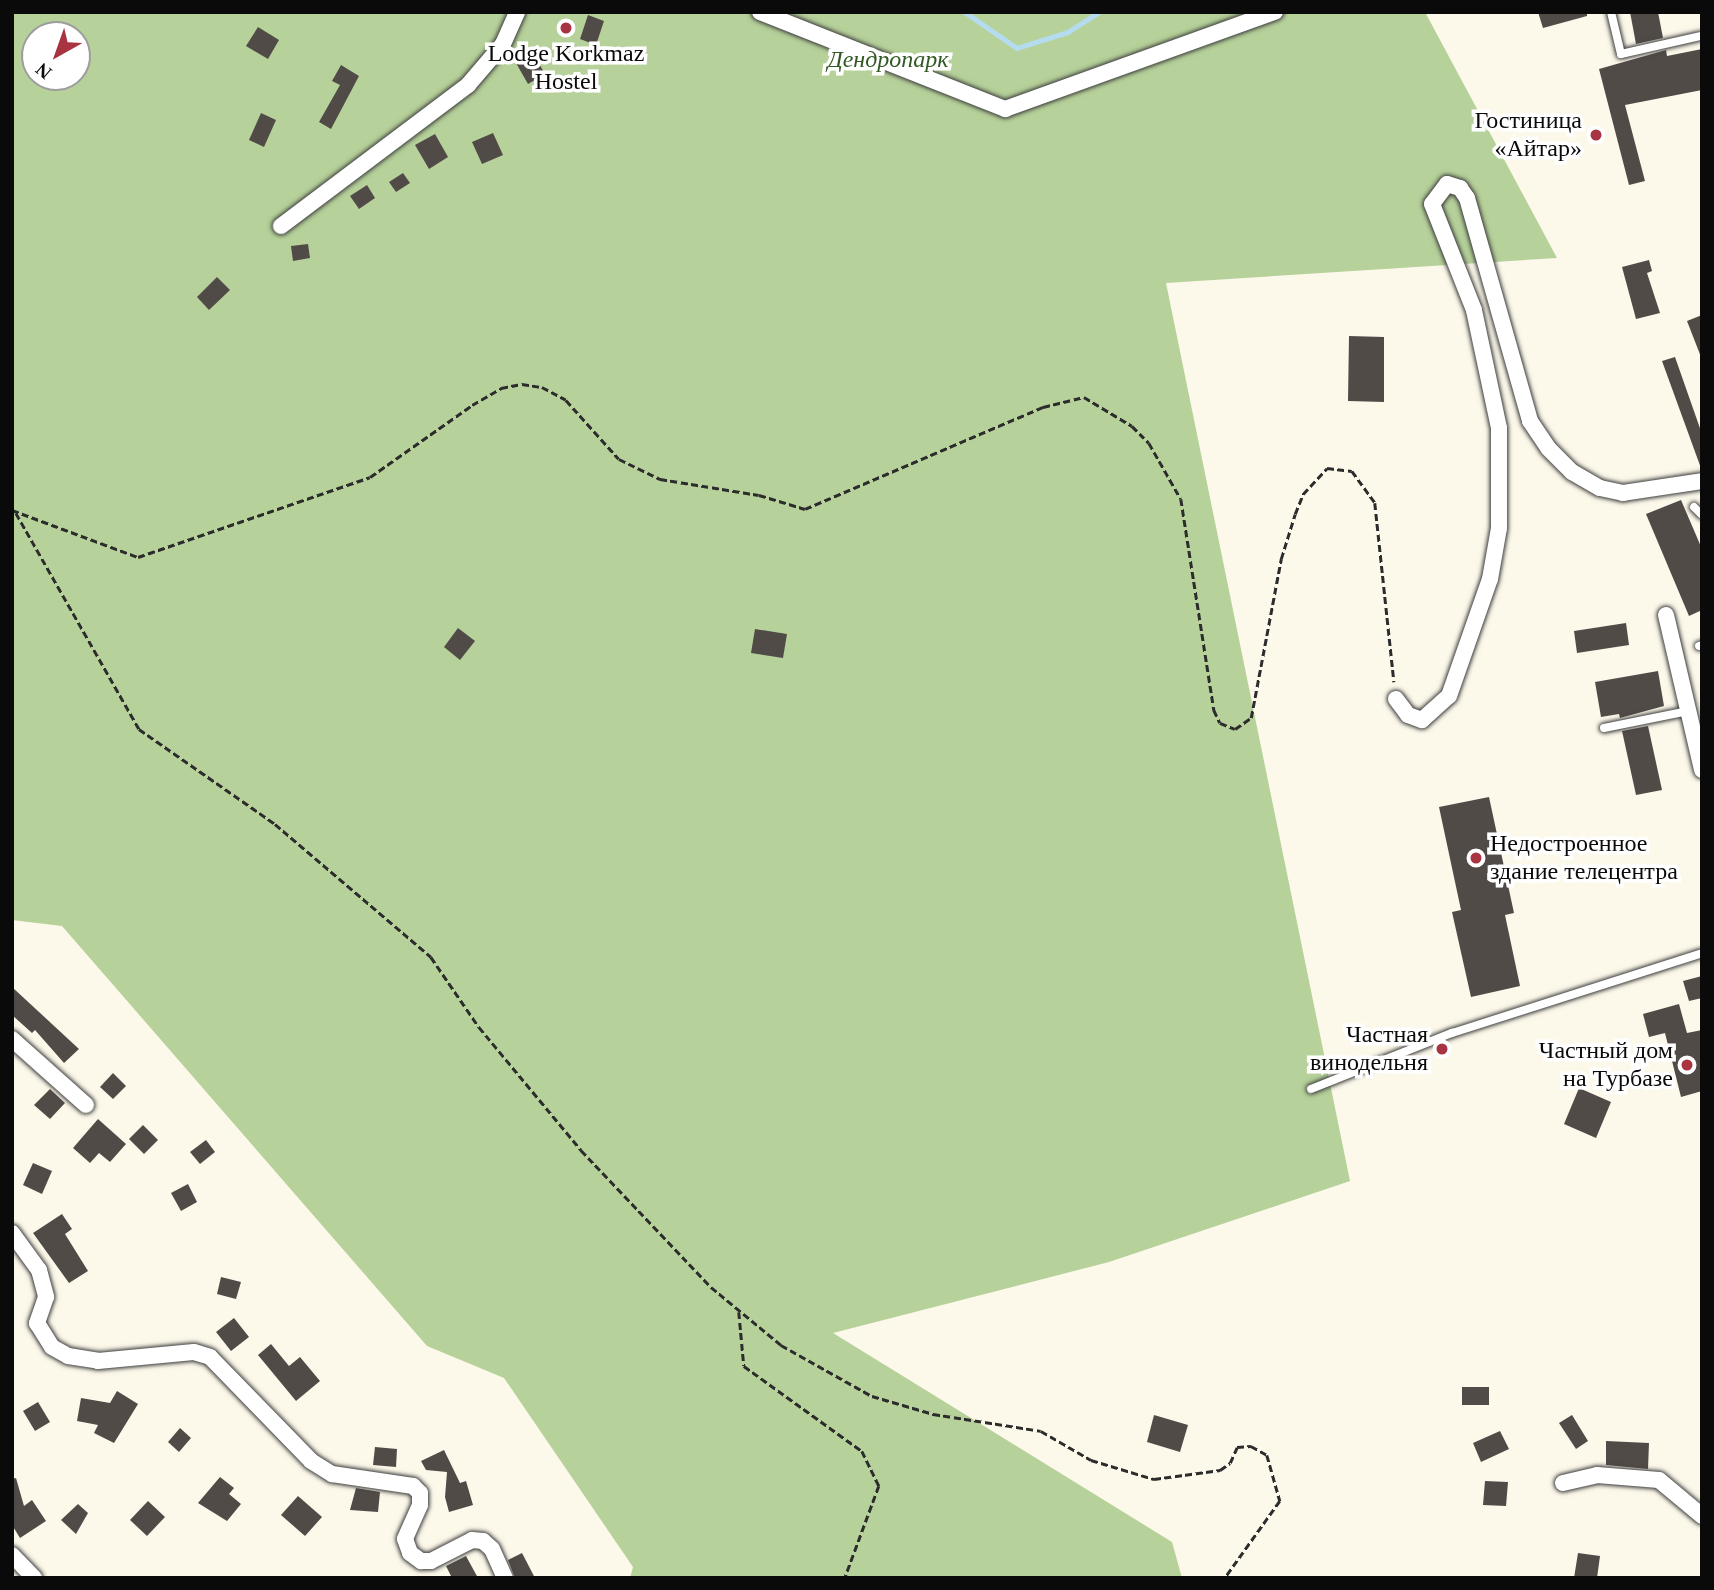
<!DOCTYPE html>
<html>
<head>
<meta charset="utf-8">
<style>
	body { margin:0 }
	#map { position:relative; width:1714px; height:1590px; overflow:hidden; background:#fcf8ea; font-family:Georgia,serif }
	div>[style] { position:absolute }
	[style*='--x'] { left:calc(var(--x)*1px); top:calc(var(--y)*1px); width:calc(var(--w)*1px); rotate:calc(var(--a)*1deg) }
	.forest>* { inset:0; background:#b6d19a }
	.stream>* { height:4.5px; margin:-2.25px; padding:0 2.25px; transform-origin:2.25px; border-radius:2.25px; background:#b5dcee }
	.building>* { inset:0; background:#514b48 }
	.path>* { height:2.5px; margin-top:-1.25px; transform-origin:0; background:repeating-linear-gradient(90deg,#2c2c2c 0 7px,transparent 0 10.5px) }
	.roads { filter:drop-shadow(0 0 2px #3d3d3d) drop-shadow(0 0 2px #3d3d3d) }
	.service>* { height:8px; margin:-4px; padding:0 4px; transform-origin:4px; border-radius:4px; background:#fff }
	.minor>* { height:16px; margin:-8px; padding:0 8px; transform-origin:8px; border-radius:8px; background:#fff }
	.dots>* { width:19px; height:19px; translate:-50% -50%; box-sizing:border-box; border:4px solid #fff; border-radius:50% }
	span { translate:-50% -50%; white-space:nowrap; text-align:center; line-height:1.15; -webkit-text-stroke:7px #fff; paint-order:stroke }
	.poi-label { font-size:24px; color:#0a0a0a }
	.right { translate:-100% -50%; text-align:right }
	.left { translate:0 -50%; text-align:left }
	.park-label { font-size:24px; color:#325924; font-style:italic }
	.frame { position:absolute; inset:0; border:14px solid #0a0a0a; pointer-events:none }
	.north { position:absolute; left:21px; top:21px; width:70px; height:70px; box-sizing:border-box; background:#fff; border:2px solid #9d9d9d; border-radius:50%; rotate:220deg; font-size:19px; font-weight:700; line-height:28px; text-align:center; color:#0a0a0a }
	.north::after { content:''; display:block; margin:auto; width:24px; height:32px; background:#a83442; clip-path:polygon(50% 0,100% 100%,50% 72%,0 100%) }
</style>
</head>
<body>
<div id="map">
	<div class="forest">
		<i style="clip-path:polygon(evenodd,12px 12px,1425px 12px,1557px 258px,1166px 283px,1350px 1181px,1109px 1262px,833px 1333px,1172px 1542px,1182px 1578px,630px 1578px,633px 1567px,504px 1378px,427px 1346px,62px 926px,12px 920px,12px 12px,35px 35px,77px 35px,77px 77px,35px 77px,35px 35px)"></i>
	</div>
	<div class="stream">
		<i style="--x:965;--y:12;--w:63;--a:34.7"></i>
		<i style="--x:1017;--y:48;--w:53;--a:-17.4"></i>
		<i style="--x:1068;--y:32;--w:37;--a:-33"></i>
	</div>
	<div class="building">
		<i style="clip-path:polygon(1538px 12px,1587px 12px,1587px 16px,1543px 28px)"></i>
		<i style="clip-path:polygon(1630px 12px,1658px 12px,1663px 38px,1636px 44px)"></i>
		<i style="clip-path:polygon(588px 15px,604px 21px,596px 45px,580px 39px)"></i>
		<i style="clip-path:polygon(258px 27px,279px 40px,268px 59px,246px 46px)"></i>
		<i style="clip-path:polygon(1702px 49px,1702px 90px,1625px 105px,1645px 181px,1629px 185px,1599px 69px,1666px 50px,1667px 56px)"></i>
		<i style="clip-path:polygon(533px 53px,545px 74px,528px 84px,516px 63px)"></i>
		<i style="clip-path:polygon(341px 65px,359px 76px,331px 129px,319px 122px,340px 85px,332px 81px)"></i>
		<i style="clip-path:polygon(261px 113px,276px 120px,264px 147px,249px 140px)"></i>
		<i style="clip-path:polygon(493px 133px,503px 155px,482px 164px,472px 142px)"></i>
		<i style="clip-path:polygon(435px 134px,448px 157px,429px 169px,415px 145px)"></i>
		<i style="clip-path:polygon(403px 173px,410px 183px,396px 192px,389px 182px)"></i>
		<i style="clip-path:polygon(367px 185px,375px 198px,359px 209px,350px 196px)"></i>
		<i style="clip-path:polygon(308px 244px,310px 258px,293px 261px,291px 246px)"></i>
		<i style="clip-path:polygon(1649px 260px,1652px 271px,1647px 273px,1660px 313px,1636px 319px,1622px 267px)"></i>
		<i style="clip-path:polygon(217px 277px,230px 290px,209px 310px,197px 297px)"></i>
		<i style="clip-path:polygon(1702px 315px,1702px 357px,1701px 357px,1687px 321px)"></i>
		<i style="clip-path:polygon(1349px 336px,1384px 337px,1384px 402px,1348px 401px)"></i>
		<i style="clip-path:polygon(1675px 357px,1702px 434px,1702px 471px,1662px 361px)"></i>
		<i style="clip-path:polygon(1681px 500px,1702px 549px,1702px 610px,1689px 616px,1646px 514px)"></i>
		<i style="clip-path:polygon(1626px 623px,1629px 645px,1577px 653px,1574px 631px)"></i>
		<i style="clip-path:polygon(458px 628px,475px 641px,460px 660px,444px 647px)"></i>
		<i style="clip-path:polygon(755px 629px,787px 634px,783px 658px,751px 653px)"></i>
		<i style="clip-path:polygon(1658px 671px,1664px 706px,1620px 718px,1619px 714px,1601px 717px,1595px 682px)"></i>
		<i style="clip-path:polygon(1648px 726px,1662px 790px,1636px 795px,1622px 731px)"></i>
		<i style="clip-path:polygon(1489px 797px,1514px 913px,1505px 915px,1520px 986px,1471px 997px,1452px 912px,1461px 910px,1439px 807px)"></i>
		<i style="clip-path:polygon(1702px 976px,1702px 998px,1689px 1001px,1683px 981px)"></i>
		<i style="clip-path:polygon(12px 987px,79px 1049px,64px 1063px,35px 1030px,32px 1033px,12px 1015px)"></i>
		<i style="clip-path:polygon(1679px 1004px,1687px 1033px,1702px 1030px,1702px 1091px,1681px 1097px,1665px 1033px,1649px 1037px,1643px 1014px)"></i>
		<i style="clip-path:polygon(113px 1073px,126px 1086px,113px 1099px,100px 1087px)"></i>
		<i style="clip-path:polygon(1579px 1088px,1611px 1102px,1596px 1138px,1564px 1124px)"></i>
		<i style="clip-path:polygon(50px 1089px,65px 1103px,50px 1119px,34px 1105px)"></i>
		<i style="clip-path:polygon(98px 1119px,126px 1144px,110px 1162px,99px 1153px,90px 1163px,73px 1148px)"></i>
		<i style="clip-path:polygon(143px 1125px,158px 1140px,144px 1154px,129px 1139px)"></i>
		<i style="clip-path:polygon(206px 1140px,215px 1152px,200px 1164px,190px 1152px)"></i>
		<i style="clip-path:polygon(33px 1163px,52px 1171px,42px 1194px,23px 1185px)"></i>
		<i style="clip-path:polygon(188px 1184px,197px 1202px,181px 1211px,171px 1193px)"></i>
		<i style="clip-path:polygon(62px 1214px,72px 1229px,65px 1234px,88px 1271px,69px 1283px,33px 1233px)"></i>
		<i style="clip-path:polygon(221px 1277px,241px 1282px,236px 1299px,217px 1294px)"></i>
		<i style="clip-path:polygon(234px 1318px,249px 1337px,231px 1351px,216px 1332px)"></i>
		<i style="clip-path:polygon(271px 1344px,289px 1366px,300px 1357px,320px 1381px,296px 1401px,258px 1355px)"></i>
		<i style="clip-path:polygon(1462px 1387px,1489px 1387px,1489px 1405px,1462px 1405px)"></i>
		<i style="clip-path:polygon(117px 1391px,138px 1404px,114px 1443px,94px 1433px,98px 1425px,77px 1421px,81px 1398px,110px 1403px)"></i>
		<i style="clip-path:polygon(38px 1402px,50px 1422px,35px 1431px,23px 1411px)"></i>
		<i style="clip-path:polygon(1154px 1415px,1188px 1425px,1180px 1452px,1147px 1442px)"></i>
		<i style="clip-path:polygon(1572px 1415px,1588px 1441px,1576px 1449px,1559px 1423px)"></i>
		<i style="clip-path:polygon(180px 1428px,191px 1438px,179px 1452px,168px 1442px)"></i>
		<i style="clip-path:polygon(1500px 1431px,1509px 1449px,1481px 1462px,1473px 1443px)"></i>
		<i style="clip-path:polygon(1606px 1441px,1649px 1443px,1648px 1469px,1606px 1465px)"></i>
		<i style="clip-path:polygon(375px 1447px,397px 1449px,396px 1467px,373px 1465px)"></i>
		<i style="clip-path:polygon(444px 1450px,460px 1483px,466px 1481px,473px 1505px,449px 1512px,445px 1497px,447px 1472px,426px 1470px,421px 1461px)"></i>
		<i style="clip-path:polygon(220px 1477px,234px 1488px,229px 1494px,241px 1504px,227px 1521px,198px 1503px)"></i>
		<i style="clip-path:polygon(16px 1478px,24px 1506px,32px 1500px,46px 1521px,20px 1538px,12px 1525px,12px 1479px)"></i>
		<i style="clip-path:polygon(1485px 1481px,1508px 1482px,1506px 1506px,1483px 1505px)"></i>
		<i style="clip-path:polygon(356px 1488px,380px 1492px,378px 1512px,350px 1510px)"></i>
		<i style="clip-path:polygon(298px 1496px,322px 1517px,305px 1536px,281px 1515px)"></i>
		<i style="clip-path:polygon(148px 1501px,165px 1517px,147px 1536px,130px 1520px)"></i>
		<i style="clip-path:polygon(78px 1504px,88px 1513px,76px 1534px,61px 1520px)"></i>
		<i style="clip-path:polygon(522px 1553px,535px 1578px,515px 1578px,508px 1560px)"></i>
		<i style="clip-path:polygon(1578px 1553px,1600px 1556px,1597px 1578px,1574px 1578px)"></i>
		<i style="clip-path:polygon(466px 1556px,478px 1578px,452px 1578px,446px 1566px)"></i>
	</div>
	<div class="path">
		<i style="--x:12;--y:510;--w:134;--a:20.5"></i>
		<i style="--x:138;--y:557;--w:245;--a:-19"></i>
		<i style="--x:370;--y:477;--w:125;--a:-35.2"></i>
		<i style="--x:472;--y:405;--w:34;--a:-30"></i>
		<i style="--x:501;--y:388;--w:21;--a:-11"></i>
		<i style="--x:522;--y:384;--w:20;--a:9"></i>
		<i style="--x:542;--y:387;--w:27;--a:28"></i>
		<i style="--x:566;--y:400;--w:79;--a:48.1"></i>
		<i style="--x:619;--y:459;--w:46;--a:26"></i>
		<i style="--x:660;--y:479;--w:100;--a:9.2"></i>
		<i style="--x:759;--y:495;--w:48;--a:16.9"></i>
		<i style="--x:805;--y:509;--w:259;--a:-23.2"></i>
		<i style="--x:1043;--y:407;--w:42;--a:-13.7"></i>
		<i style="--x:1084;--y:397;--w:56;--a:31.1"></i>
		<i style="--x:1132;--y:426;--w:24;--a:45"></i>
		<i style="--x:1149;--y:443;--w:64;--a:60.3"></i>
		<i style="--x:1181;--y:499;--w:214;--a:81.1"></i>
		<i style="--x:1214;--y:710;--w:14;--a:65"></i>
		<i style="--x:1220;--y:723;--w:16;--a:22"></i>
		<i style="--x:1235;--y:729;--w:19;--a:-35"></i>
		<i style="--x:1251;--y:718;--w:162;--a:-79.3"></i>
		<i style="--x:1281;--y:559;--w:47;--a:-72.7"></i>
		<i style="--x:1295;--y:514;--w:22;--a:-68"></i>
		<i style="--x:1303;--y:494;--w:35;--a:-47"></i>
		<i style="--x:1327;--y:468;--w:25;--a:7"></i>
		<i style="--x:1352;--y:471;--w:39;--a:54"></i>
		<i style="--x:1375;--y:503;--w:180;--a:83.9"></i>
		<i style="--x:16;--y:513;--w:249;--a:60.3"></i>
		<i style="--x:139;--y:729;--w:166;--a:34.9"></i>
		<i style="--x:275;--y:824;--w:205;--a:40.4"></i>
		<i style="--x:431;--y:957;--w:85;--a:55.6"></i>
		<i style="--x:479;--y:1027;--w:160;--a:50.3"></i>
		<i style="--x:581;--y:1150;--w:189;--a:46.5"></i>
		<i style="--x:711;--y:1287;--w:91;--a:39.6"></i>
		<i style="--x:781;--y:1345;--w:104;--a:29.3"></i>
		<i style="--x:872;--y:1396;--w:64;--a:16.4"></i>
		<i style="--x:933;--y:1414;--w:109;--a:8.9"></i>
		<i style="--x:1041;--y:1431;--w:58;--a:30.1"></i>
		<i style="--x:1091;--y:1460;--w:66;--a:16.8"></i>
		<i style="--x:1154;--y:1479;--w:67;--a:-7.8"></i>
		<i style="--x:1220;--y:1470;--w:12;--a:-35"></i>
		<i style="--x:1230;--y:1463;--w:17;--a:-66"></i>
		<i style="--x:1237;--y:1447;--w:14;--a:-4"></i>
		<i style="--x:1251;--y:1446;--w:18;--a:29"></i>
		<i style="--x:1267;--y:1455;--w:48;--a:74.2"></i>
		<i style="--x:1280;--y:1501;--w:95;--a:125.5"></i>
		<i style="--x:739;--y:1312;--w:54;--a:84.7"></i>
		<i style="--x:744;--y:1366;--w:145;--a:35.8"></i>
		<i style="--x:862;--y:1451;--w:39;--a:64"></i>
		<i style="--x:879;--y:1486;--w:98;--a:110.3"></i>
	</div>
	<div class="roads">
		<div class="service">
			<i style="--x:1611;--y:12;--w:43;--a:76.6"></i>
			<i style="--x:1621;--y:54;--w:81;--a:-12.8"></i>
			<i style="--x:1694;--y:507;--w:11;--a:45"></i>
			<i style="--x:1699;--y:646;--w:3;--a:-18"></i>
			<i style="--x:1604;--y:728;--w:86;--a:-11.4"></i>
			<i style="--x:1311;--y:1089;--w:152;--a:-21.7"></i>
			<i style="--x:1452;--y:1033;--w:262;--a:-17.7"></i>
		</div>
		<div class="minor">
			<i style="--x:760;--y:12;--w:264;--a:21.6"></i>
			<i style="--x:1005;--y:109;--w:287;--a:-19.8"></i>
			<i style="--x:281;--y:226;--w:234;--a:-37"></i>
			<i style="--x:468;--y:85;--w:54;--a:-49.5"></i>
			<i style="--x:503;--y:44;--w:35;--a:-66"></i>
			<i style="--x:1666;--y:615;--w:159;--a:76.9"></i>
			<i style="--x:1396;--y:699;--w:20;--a:53"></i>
			<i style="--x:1408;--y:715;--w:15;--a:20"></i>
			<i style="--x:1422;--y:720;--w:36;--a:-42"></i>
			<i style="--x:1449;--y:696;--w:124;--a:-70.7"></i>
			<i style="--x:1490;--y:579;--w:52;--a:-80"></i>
			<i style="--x:1499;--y:528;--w:100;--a:-90"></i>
			<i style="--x:1499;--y:428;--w:121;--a:-102"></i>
			<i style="--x:1474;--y:310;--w:114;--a:-111.6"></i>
			<i style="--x:1432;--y:204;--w:25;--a:-53"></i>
			<i style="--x:1447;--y:184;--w:14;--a:17"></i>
			<i style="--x:1460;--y:188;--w:12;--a:55"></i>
			<i style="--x:1467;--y:198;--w:232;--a:74.2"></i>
			<i style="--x:1530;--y:421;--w:32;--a:56"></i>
			<i style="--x:1548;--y:448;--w:34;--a:45"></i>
			<i style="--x:1572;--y:472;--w:32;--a:30"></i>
			<i style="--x:1600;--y:488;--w:24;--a:12"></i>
			<i style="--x:1623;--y:493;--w:80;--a:-8.6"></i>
			<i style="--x:12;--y:1039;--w:99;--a:41.7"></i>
			<i style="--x:12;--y:1233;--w:46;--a:53.9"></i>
			<i style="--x:39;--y:1270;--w:28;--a:75"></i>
			<i style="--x:46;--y:1297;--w:28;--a:109"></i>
			<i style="--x:37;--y:1323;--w:28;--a:58"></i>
			<i style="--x:52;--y:1347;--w:18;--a:29"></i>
			<i style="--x:68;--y:1356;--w:30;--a:9"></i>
			<i style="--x:98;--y:1361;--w:96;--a:-5.4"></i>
			<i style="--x:194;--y:1352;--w:17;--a:17"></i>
			<i style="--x:210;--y:1357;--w:145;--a:45.8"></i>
			<i style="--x:311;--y:1461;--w:25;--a:32"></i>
			<i style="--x:332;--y:1474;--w:82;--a:8.4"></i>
			<i style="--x:413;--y:1486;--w:10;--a:45"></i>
			<i style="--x:420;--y:1493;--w:12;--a:90"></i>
			<i style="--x:420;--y:1505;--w:37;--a:114"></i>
			<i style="--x:405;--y:1539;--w:15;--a:70"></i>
			<i style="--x:410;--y:1553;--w:14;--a:36"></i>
			<i style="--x:421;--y:1561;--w:10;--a:0"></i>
			<i style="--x:431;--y:1561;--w:46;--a:-27.1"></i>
			<i style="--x:472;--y:1540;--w:11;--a:5"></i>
			<i style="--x:483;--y:1541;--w:12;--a:42"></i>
			<i style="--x:492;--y:1549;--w:32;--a:66"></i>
			<i style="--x:1563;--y:1483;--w:35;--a:-13"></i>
			<i style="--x:1597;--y:1475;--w:62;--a:4.6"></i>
			<i style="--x:1659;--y:1480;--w:56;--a:39.9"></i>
			<i style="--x:12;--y:1555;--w:32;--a:46"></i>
		</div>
	</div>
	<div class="dots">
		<i style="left:566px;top:28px;background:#a83442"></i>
		<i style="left:1596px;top:135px;background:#a83442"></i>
		<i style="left:1476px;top:858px;background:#a83442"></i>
		<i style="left:1442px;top:1049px;background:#a83442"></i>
		<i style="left:1687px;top:1065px;background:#a83442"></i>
	</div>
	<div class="poi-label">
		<span style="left:566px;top:68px">Lodge Korkmaz<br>Hostel</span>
		<span class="right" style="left:1582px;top:135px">Гостиница<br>«Айтар»</span>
		<span class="left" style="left:1490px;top:858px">Недостроенное<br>здание телецентра</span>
		<span class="right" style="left:1428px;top:1049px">Частная<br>винодельня</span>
		<span class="right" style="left:1673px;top:1065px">Частный дом<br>на Турбазе</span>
	</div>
	<div class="park-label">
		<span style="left:888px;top:60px">Дендропарк</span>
	</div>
	<div class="frame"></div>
	<div class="north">N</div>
</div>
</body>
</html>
